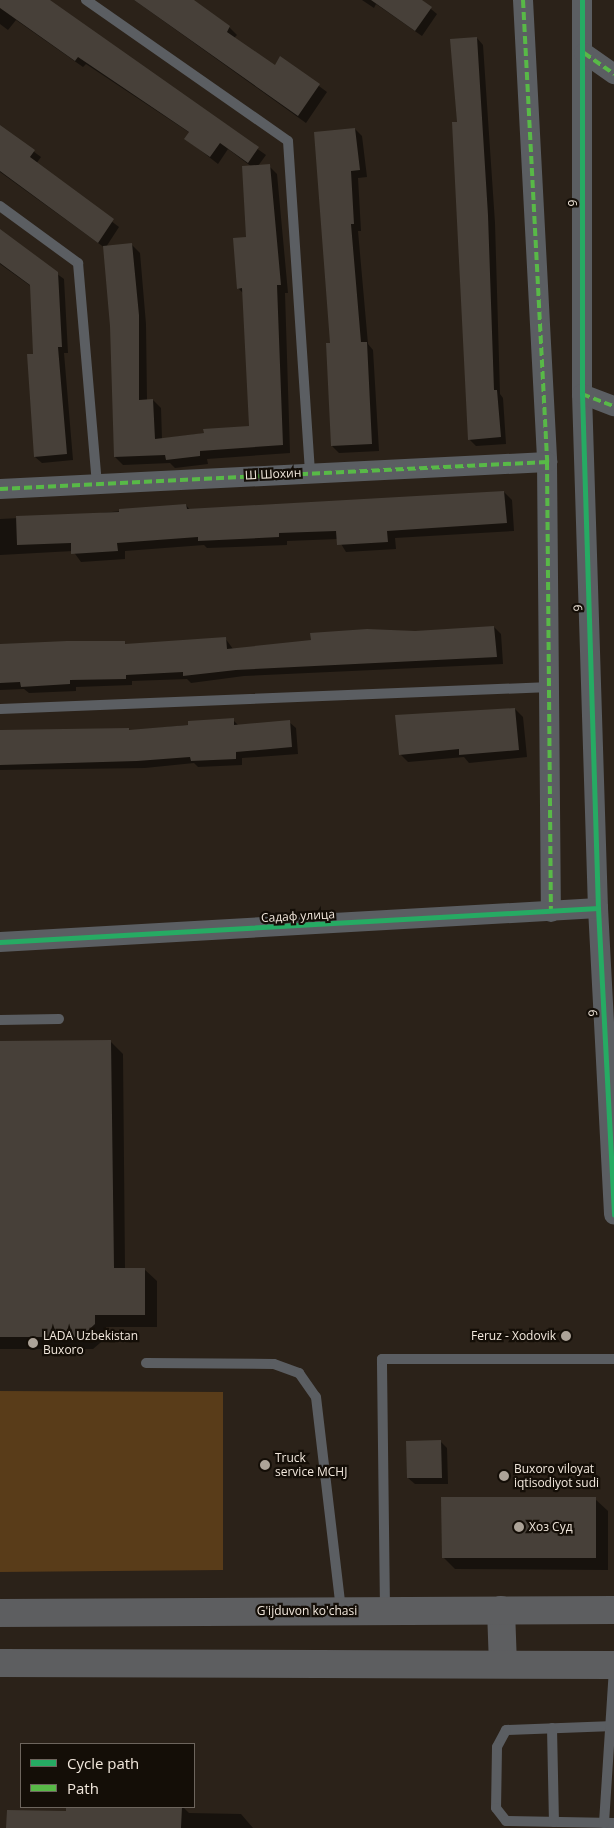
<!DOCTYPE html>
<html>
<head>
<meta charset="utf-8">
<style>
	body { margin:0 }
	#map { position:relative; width:614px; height:1828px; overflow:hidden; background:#2b2219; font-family:"Open Sans",sans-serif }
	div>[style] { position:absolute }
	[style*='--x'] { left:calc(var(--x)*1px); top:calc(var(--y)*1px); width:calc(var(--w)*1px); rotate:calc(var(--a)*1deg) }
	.green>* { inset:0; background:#593c19 }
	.shadow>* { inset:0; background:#0007 }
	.building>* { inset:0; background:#474039 }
	.service>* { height:10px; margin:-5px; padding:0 5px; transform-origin:5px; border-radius:5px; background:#5b5e62 }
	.minor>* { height:20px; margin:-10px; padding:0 10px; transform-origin:10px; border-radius:10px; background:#5b5e62 }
	.primary>* { height:28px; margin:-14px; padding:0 14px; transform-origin:14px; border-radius:14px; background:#5d5e60 }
	.quiet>* { height:4px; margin-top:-2px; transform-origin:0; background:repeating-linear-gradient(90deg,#58b947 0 8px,transparent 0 12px) }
	.cycleway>* { height:5px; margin:-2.5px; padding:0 2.5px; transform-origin:2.5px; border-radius:2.5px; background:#26ab63 }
	.dots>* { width:14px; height:14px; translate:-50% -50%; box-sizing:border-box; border:2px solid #140e07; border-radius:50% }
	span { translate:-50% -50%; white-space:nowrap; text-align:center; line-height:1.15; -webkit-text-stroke:4.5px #140e07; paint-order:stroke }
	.street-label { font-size:12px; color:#f2e8dd }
	.poi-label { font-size:12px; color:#f2e8dd }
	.left { translate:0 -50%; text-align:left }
	.right { translate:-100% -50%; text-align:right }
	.legend { position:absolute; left:20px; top:1743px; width:175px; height:65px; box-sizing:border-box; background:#140e07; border:1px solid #6d655d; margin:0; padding:6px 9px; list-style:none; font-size:15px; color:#f2e8dd }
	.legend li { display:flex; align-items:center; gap:10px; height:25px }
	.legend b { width:25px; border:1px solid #6d655d }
</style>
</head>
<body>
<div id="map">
	<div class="green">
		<i style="clip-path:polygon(0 1391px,223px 1392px,223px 1570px,0 1572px)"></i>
	</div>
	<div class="shadow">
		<i style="clip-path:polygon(0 0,46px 0,266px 155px,258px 166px,269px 166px,277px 174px,288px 293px,285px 293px,290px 453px,207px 459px,208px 464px,175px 468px,170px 463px,123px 465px,115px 457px,112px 326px,105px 248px,0 172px,0 127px,41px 157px,36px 164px,119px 227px,106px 247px,132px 245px,140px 253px,146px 324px,147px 400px,153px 400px,161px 408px,162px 439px,250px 427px,244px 294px,238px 288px,248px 238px,252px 167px,228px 149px,218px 164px,186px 139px,190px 133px,86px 64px,83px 67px,16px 20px,8px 30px,0 24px)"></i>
		<i style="clip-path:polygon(134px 0,191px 0,229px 27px,237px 35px,234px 38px,275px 67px,281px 58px,327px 92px,306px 123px)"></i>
		<i style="clip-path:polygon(362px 0,420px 0,437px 14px,422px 36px,376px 4px,374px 8px)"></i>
		<i style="clip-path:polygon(477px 38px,483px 45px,495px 223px,500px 394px,503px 398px,506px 444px,476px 446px,469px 439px,458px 123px)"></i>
		<i style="clip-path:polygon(355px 129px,362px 136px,367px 177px,358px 178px,361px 231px,358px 231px,368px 344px,373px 350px,379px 451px,339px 453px,332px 446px,331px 344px)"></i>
		<i style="clip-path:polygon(0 232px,64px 279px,68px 353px,64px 353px,73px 460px,42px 463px,35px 457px,32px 287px,0 264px)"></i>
		<i style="clip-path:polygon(504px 492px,512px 500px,514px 531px,395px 538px,396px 549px,346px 552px,338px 539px,287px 541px,287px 545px,207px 548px,204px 545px,125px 551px,125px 559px,81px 562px,73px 551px,0 555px,0 519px,79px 515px,186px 505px,191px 511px)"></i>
		<i style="clip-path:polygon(494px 627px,501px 634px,503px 664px,244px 676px,191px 683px,187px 679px,132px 681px,132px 685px,76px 687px,76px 691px,29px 693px,24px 689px,0 690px,0 646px,124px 643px,127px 645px,225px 638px,233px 649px)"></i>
		<i style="clip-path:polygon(515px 709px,523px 717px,527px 757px,469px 763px,464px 757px,408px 762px,400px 754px)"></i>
		<i style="clip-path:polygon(233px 720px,239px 726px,289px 722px,296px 728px,298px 754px,242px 758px,242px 765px,198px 767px,194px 763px,145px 768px,0 770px,0 732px,128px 729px,131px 731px)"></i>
		<i style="clip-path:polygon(110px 1041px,123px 1054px,125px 1269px,144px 1269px,157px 1281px,157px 1327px,106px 1327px,107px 1337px,93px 1349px,0 1349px,0 1042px)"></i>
		<i style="clip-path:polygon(441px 1442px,447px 1448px,448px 1484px,415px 1484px,408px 1478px)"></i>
		<i style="clip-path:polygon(595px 1499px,608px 1511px,608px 1570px,455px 1569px,443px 1557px)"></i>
		<i style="clip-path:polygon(67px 1807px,183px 1807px,189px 1813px,241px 1814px,253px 1828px,8px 1828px,67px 1812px)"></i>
	</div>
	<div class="building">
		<i style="clip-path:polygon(0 0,50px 0,259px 147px,248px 163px,220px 143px,210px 157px,184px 139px,189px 132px,78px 57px,75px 61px,0 8px)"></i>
		<i style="clip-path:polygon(134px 0,194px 0,230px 26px,227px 32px,275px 65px,280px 56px,320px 84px,298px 116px)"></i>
		<i style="clip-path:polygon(371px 0,422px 0,432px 7px,415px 31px)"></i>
		<i style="clip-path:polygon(477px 37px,488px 215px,494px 390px,497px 390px,501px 437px,468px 440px,452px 122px,457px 122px,450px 39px)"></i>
		<i style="clip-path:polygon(0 125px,35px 150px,30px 157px,114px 219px,98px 243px,0 171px)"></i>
		<i style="clip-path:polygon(355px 128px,360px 170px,351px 171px,354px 224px,351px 224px,361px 342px,367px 342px,372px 444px,331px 446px,326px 343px,330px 343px,314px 132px)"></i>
		<i style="clip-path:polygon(270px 164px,281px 285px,277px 285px,283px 445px,200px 451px,200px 456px,166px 460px,165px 455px,114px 457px,110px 326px,103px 246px,132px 243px,139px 315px,139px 400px,153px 399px,155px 439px,204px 433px,203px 429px,249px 426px,242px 288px,237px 289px,233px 238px,246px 237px,242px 166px)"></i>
		<i style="clip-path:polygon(0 229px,58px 272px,62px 347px,58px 347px,67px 454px,34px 457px,27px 354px,33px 354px,30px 285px,0 263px)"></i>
		<i style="clip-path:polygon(504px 491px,507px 523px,387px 531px,388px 542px,337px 545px,336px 531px,279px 533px,279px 537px,198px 541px,198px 537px,117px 543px,118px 551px,71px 554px,71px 543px,17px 545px,16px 516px,119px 512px,119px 509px,186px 504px,187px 509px)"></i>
		<i style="clip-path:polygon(494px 626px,497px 657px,236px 670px,183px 676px,183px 672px,126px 675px,126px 679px,70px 680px,70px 684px,21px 687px,20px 682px,0 683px,0 644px,67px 641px,125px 641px,125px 644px,226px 637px,227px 649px,311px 640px,310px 633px,367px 629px,415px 631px)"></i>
		<i style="clip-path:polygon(515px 708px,519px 750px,459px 755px,459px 749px,399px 755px,395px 715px)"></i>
		<i style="clip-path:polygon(234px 718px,234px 725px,290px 720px,292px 747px,236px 752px,236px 759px,191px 761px,190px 757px,137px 761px,0 765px,0 730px,129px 728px,129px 730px,188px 725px,188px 721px)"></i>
		<i style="clip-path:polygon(111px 1040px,114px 1268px,145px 1268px,145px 1315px,95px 1315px,95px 1324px,81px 1337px,0 1337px,0 1041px)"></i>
		<i style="clip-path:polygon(441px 1440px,442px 1478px,407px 1478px,406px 1441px)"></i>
		<i style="clip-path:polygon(441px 1497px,596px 1497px,596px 1558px,442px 1558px)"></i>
		<i style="clip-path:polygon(66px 1807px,182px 1807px,181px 1828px,6px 1828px,7px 1810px,66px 1811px)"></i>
	</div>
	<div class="service">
		<i style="--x:86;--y:0;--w:246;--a:34.9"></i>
		<i style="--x:288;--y:141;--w:332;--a:86.2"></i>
		<i style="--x:0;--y:206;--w:97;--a:36.2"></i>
		<i style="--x:78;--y:263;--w:222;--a:85.1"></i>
		<i style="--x:0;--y:709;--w:551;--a:-2.29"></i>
		<i style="--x:0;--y:1020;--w:59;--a:-1"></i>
		<i style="--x:146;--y:1363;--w:128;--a:0.4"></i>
		<i style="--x:274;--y:1364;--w:27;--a:20"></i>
		<i style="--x:299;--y:1373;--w:29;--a:55"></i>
		<i style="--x:316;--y:1397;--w:214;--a:83.3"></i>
		<i style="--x:385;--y:1610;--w:251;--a:-90.7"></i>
		<i style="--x:382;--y:1359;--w:232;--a:0"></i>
		<i style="--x:614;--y:1726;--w:108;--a:177.9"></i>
		<i style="--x:506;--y:1730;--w:19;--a:118"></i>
		<i style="--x:497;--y:1747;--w:61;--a:90.9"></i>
		<i style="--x:496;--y:1808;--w:16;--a:52"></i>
		<i style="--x:506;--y:1821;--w:108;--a:1.1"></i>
		<i style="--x:552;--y:1728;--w:94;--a:88.8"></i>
		<i style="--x:604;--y:1823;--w:154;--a:-86.3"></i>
	</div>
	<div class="minor">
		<i style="--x:523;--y:0;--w:463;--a:87"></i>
		<i style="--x:547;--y:462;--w:450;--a:89.5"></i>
		<i style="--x:582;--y:0;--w:394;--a:90"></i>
		<i style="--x:582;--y:394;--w:514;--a:88.22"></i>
		<i style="--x:598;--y:908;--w:307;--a:87"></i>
		<i style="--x:584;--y:53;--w:37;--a:35"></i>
		<i style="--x:582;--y:394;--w:34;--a:21"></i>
		<i style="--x:0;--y:489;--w:548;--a:-2.83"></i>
		<i style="--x:0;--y:942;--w:599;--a:-3.25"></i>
	</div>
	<div class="primary">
		<i style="--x:501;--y:1610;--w:54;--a:87.9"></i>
		<i style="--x:0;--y:1613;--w:614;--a:-0.28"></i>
		<i style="--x:0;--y:1663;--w:614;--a:0.19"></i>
	</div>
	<div class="quiet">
		<i style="--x:523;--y:0;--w:463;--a:87"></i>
		<i style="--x:547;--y:462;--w:450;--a:89.5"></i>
		<i style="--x:584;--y:53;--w:37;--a:35"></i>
		<i style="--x:582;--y:394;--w:34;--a:21"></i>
		<i style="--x:0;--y:489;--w:548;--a:-2.83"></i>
	</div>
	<div class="cycleway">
		<i style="--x:582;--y:0;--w:394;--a:90"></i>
		<i style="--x:582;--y:394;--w:514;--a:88.22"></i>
		<i style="--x:598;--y:908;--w:307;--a:87"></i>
		<i style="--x:0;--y:942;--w:599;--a:-3.25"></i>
	</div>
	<div class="dots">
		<i style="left:566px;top:1336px;background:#aca398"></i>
		<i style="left:33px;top:1343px;background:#aca398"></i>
		<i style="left:265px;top:1465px;background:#aca398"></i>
		<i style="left:504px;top:1476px;background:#aca398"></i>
		<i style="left:519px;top:1527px;background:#aca398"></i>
	</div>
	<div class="street-label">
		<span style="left:573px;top:203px;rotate:-90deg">9</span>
		<span style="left:273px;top:474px;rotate:-3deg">Ш Шохин</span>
		<span style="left:578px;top:608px;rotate:-92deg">9</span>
		<span style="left:298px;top:916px;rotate:-3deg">Садаф улица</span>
		<span style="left:593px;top:1013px;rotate:-93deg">9</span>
		<span style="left:307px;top:1611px">G'ijduvon ko'chasi</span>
	</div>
	<div class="poi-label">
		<span class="left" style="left:43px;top:1343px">LADA Uzbekistan<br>Buxoro</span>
		<span class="right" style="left:556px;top:1336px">Feruz - Xodovik</span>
		<span class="left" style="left:275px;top:1465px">Truck<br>service MCHJ</span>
		<span class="left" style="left:514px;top:1476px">Buxoro viloyat<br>iqtisodiyot sudi</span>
		<span class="left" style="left:529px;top:1527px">Хоз Суд</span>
	</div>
	<ul class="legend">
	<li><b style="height:6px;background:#26ab63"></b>Cycle path</li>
	<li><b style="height:6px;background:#58b947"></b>Path</li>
	</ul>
</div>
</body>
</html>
